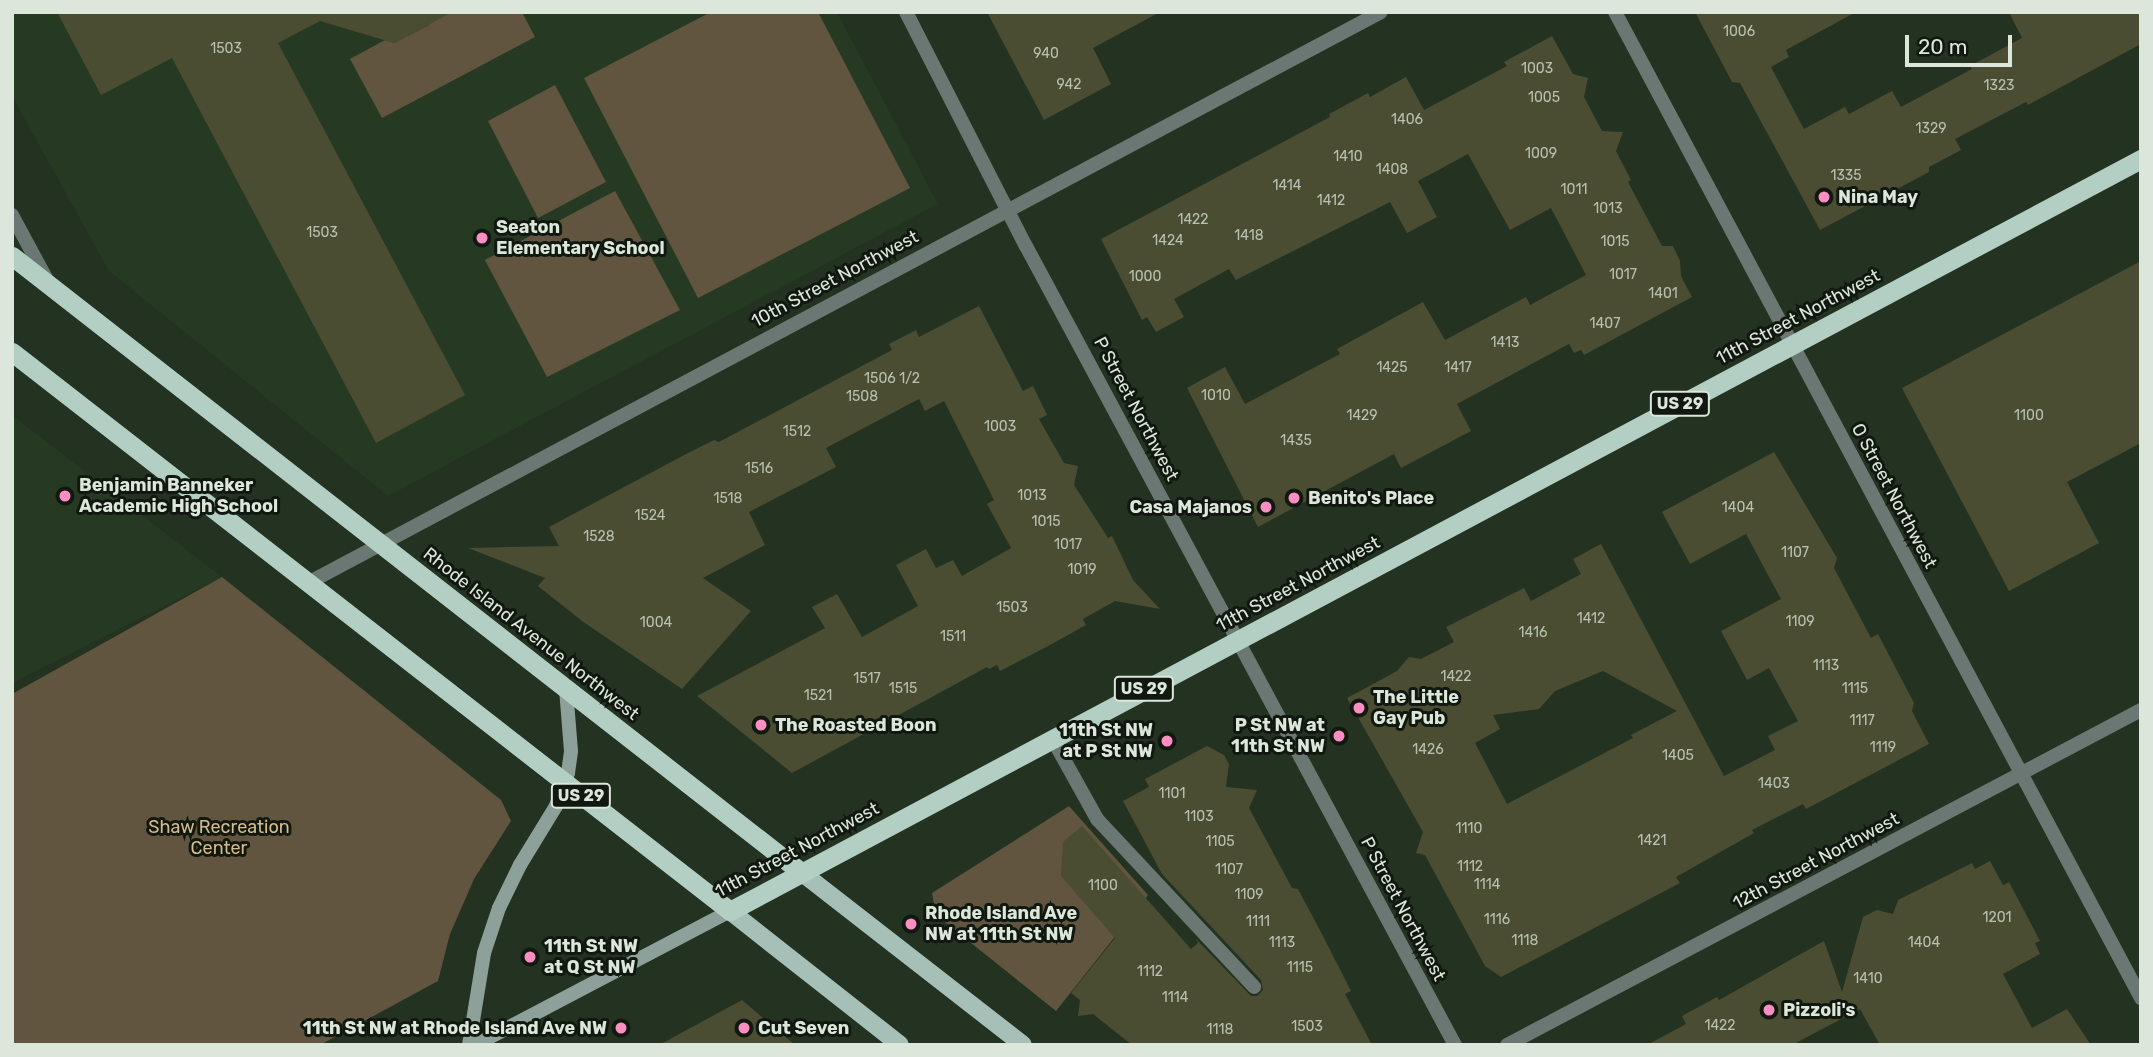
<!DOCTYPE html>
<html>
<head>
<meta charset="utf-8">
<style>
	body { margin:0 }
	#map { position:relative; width:2153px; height:1057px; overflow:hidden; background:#233221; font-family:Rubik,sans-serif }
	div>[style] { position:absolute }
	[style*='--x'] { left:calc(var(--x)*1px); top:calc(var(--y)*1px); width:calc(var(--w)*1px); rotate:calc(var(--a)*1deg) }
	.built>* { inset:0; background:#263a23 }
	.green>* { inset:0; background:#62553f }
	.building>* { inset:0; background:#4b4d32 }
	.minor>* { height:14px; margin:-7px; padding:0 7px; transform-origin:7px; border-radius:7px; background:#6b7772 }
	.tertiary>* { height:14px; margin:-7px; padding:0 7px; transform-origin:7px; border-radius:7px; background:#6b7772 }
	.secondary>* { height:14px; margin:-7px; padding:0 7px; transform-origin:7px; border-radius:7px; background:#8da099 }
	.primary>* { height:18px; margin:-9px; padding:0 9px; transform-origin:9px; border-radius:9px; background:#a7c0b7 }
	.trunk>* { height:19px; margin:-9.5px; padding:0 9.5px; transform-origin:9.5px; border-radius:9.5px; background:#b3cfc4 }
	.dots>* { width:19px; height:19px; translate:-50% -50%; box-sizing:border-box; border:4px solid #111810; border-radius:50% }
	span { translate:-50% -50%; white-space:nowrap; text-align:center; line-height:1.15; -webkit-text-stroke:6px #111810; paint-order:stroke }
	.number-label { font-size:14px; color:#b8c0b0 }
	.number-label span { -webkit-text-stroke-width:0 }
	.shield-label span { padding:2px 5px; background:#111810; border:2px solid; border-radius:5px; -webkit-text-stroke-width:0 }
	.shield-label { font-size:16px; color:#dce6da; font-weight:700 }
	.poi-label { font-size:18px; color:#dce6da; font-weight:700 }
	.left { translate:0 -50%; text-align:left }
	.right { translate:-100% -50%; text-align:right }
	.street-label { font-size:18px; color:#dce6da }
	.park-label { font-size:18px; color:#d7bb8b }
	.frame { position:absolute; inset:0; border:14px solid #dce6da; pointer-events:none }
	.scale { position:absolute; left:1905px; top:35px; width:107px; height:32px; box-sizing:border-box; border:4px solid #dce6da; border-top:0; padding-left:9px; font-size:21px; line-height:24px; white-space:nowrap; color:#dce6da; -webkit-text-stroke:5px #111810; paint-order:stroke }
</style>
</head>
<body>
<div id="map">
	<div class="built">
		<i style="clip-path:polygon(12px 12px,837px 12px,938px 204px,388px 496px,109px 271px,12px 96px)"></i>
		<i style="clip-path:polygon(12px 415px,222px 577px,12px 683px)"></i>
	</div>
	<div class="green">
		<i style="clip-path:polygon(433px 12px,522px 12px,535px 37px,382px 118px,350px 59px,385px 40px,394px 43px,429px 25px)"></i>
		<i style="clip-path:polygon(711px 12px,818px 12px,910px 188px,698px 298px,584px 78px)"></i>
		<i style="clip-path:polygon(555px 85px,606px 182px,538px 218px,488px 121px)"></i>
		<i style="clip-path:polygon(615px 191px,680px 310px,547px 377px,485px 260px)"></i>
		<i style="clip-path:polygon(222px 577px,501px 800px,511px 821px,474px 879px,450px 934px,438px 981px,320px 1045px,12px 1045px,12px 694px)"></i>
		<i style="clip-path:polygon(1069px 806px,1148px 895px,1056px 1011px,936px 915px,932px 893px)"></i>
	</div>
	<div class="building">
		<i style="clip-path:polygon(57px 12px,453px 12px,394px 43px,320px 21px,278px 43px,465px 395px,376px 443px,172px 58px,101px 95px)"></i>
		<i style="clip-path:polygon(987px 12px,1160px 12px,1093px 48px,1111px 84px,1044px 120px)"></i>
		<i style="clip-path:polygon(1695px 12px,1856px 12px,1786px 50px,1789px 57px,1771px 67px,1804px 129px,1845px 107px,1849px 114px,1892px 91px,1901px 107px,1972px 69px,1970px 66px,2022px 38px,2009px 12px,2141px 12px,2141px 44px,2028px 105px,2026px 102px,1955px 139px,1961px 150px,1929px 167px,1929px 172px,1820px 230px,1740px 83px,1732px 82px)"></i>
		<i style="clip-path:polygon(1552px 36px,1573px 74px,1588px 78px,1584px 97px,1602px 131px,1623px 132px,1616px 151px,1631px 180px,1628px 182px,1662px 246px,1673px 246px,1680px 261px,1681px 276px,1692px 297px,1584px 355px,1581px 350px,1574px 353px,1569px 344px,1457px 404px,1471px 431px,1401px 468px,1394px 454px,1258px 527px,1187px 388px,1225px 367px,1245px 404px,1340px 354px,1337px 349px,1423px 302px,1445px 340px,1526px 297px,1530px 305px,1586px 275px,1551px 208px,1510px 230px,1468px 154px,1418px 181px,1437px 217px,1407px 233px,1390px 202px,1236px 280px,1229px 269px,1174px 299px,1184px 317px,1156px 332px,1147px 317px,1142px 320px,1101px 239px,1330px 117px,1329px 114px,1368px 93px,1370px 97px,1406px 77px,1424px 110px,1507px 66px,1504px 62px)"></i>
		<i style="clip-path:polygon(2141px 261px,2141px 443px,2067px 482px,2099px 543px,2009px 591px,1902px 388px)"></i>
		<i style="clip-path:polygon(979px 306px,1023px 391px,1033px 386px,1047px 415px,1039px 419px,1064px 463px,1078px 466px,1074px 485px,1108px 538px,1112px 536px,1133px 580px,1160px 609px,1115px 601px,1083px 619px,1086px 625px,1050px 645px,1000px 671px,997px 665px,989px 669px,987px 667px,792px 773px,697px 696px,825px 628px,812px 607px,837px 594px,862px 637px,918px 606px,896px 565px,926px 549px,936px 568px,953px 560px,962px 576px,1011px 548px,987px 504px,994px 500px,944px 401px,925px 411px,919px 399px,826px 448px,836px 467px,749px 512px,765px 545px,703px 578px,751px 611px,682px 689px,582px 621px,538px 586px,545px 578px,468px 548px,559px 546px,549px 527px,688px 453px,714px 440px,719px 442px,892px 350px,889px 344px,916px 330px,919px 337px)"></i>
		<i style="clip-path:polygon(evenodd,1774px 452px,1837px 558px,1834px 568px,1871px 638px,1878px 634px,1914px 703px,1912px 711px,1929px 744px,1806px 809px,1803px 804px,1752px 830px,1754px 833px,1676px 877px,1680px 883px,1501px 977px,1485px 966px,1425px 855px,1416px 853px,1423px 832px,1347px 698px,1397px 671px,1409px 657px,1421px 659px,1454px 642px,1446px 627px,1524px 588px,1531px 601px,1581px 574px,1573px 559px,1601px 544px,1724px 776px,1775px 750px,1768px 736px,1798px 721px,1769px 668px,1747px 680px,1721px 631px,1781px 599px,1746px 534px,1690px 564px,1662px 512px,1774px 452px,1603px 671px,1677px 711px,1631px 735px,1633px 738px,1507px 804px,1475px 743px,1500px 729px,1493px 715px,1539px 709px,1555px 691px,1603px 671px)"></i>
		<i style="clip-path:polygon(1207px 746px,1224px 755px,1229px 764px,1226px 787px,1257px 790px,1249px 808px,1292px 888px,1298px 889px,1323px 936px,1351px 991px,1345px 994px,1372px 1045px,1132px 1045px,1093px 1014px,1078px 1016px,1080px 1000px,1071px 993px,1115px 938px,1061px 876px,1063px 842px,1082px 826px,1191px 949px,1198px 943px,1196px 939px,1251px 996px,1257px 996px,1263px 990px,1261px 980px,1162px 874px,1123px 801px,1149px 787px,1145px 779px)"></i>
		<i style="clip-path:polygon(1990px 861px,2003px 885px,2009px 882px,2040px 941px,2035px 943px,2040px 954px,2003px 974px,2032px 1028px,2067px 1009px,2091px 1045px,1880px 1045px,1860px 1009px,1792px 1045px,1647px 1045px,1686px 1024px,1682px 1016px,1717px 997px,1719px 1000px,1824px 941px,1842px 992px,1863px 917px,1877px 910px,1893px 914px,1898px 900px,1972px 863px,1975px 869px)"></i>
		<i style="clip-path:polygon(742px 1000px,795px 1045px,659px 1045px)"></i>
	</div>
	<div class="minor">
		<i style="--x:1052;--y:738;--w:93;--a:60.9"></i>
		<i style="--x:1097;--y:819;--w:230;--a:46.9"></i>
	</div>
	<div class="tertiary">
		<i style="--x:906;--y:12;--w:263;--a:62.9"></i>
		<i style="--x:1026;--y:246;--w:907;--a:61.77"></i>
		<i style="--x:1615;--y:12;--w:1118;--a:61.92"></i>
		<i style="--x:12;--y:215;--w:74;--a:61.7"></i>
		<i style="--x:308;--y:583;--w:1215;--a:-28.02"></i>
		<i style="--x:1507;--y:1045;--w:717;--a:-27.85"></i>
	</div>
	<div class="secondary">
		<i style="--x:469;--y:1045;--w:93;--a:-80.7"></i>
		<i style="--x:484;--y:953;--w:47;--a:-71.6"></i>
		<i style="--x:499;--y:908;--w:48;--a:-64"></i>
		<i style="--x:520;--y:865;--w:69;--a:-58.6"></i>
		<i style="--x:556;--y:806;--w:35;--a:-70"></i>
		<i style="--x:568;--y:773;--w:22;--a:-82"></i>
		<i style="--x:571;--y:751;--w:62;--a:-94.6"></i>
		<i style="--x:475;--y:1045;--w:288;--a:-27.7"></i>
	</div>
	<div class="primary">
		<i style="--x:801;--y:872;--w:281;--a:37.9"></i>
		<i style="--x:730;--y:911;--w:216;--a:38.2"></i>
	</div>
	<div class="trunk">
		<i style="--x:12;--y:256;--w:1001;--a:37.98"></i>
		<i style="--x:12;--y:352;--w:910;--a:37.9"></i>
		<i style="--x:730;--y:911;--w:1599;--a:-28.06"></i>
	</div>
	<div class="dots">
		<i style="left:1824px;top:197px;background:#fc8fc1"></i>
		<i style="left:482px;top:238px;background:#fc8fc1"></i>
		<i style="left:65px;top:496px;background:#fc8fc1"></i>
		<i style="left:1294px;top:498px;background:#fc8fc1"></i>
		<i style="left:1266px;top:507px;background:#fc8fc1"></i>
		<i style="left:1359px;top:708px;background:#fc8fc1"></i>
		<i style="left:761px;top:725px;background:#fc8fc1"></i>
		<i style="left:1339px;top:736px;background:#fc8fc1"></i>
		<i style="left:1167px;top:741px;background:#fc8fc1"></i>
		<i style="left:911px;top:924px;background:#fc8fc1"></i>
		<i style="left:530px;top:957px;background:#fc8fc1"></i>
		<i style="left:1769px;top:1010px;background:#fc8fc1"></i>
		<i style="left:621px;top:1028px;background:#fc8fc1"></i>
		<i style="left:744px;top:1028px;background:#fc8fc1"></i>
	</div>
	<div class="number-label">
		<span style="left:1739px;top:32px">1006</span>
		<span style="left:226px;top:49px">1503</span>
		<span style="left:1046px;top:54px">940</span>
		<span style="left:1537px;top:69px">1003</span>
		<span style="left:1069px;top:85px">942</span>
		<span style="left:1999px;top:86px">1323</span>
		<span style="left:1544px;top:98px">1005</span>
		<span style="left:1407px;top:120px">1406</span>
		<span style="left:1931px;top:129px">1329</span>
		<span style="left:1541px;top:154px">1009</span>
		<span style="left:1348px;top:157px">1410</span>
		<span style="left:1392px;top:170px">1408</span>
		<span style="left:1846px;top:176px">1335</span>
		<span style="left:1287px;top:186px">1414</span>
		<span style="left:1574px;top:190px">1011</span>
		<span style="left:1331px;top:201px">1412</span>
		<span style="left:1608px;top:209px">1013</span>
		<span style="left:1193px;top:220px">1422</span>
		<span style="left:322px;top:233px">1503</span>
		<span style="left:1249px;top:236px">1418</span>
		<span style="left:1168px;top:241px">1424</span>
		<span style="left:1615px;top:242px">1015</span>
		<span style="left:1623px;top:275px">1017</span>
		<span style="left:1145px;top:277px">1000</span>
		<span style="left:1663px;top:294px">1401</span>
		<span style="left:1605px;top:324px">1407</span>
		<span style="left:1505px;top:343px">1413</span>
		<span style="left:1392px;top:368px">1425</span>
		<span style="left:1458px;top:368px">1417</span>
		<span style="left:892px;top:379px">1506 1/2</span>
		<span style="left:1216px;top:396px">1010</span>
		<span style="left:862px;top:397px">1508</span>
		<span style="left:1362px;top:416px">1429</span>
		<span style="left:2029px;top:416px">1100</span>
		<span style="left:1000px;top:427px">1003</span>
		<span style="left:797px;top:432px">1512</span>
		<span style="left:1296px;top:441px">1435</span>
		<span style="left:759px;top:469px">1516</span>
		<span style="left:1032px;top:496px">1013</span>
		<span style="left:728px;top:499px">1518</span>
		<span style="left:1738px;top:508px">1404</span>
		<span style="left:650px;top:516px">1524</span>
		<span style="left:1046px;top:522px">1015</span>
		<span style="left:599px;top:537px">1528</span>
		<span style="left:1068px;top:545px">1017</span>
		<span style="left:1795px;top:553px">1107</span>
		<span style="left:1082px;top:570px">1019</span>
		<span style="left:1012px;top:608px">1503</span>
		<span style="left:1591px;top:619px">1412</span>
		<span style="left:1800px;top:622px">1109</span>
		<span style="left:656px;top:623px">1004</span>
		<span style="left:1533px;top:633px">1416</span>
		<span style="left:953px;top:637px">1511</span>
		<span style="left:1826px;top:666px">1113</span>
		<span style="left:1456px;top:677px">1422</span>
		<span style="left:867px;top:679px">1517</span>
		<span style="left:903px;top:689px">1515</span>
		<span style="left:1855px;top:689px">1115</span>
		<span style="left:818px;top:696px">1521</span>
		<span style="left:1862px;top:721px">1117</span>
		<span style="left:1883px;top:748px">1119</span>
		<span style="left:1428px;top:750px">1426</span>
		<span style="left:1678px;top:756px">1405</span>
		<span style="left:1774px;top:784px">1403</span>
		<span style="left:1172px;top:794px">1101</span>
		<span style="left:1199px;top:817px">1103</span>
		<span style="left:1469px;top:829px">1110</span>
		<span style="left:1652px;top:841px">1421</span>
		<span style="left:1220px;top:842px">1105</span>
		<span style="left:1470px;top:867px">1112</span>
		<span style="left:1229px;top:870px">1107</span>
		<span style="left:1487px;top:885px">1114</span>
		<span style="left:1103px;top:886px">1100</span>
		<span style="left:1249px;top:895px">1109</span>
		<span style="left:1997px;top:918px">1201</span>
		<span style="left:1497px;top:920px">1116</span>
		<span style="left:1258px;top:922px">1111</span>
		<span style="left:1525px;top:941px">1118</span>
		<span style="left:1282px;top:943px">1113</span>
		<span style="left:1924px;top:943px">1404</span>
		<span style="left:1300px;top:968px">1115</span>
		<span style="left:1150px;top:972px">1112</span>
		<span style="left:1868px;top:979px">1410</span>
		<span style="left:1175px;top:998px">1114</span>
		<span style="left:1720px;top:1026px">1422</span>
		<span style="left:1307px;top:1027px">1503</span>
		<span style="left:1220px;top:1030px">1118</span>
	</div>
	<div class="shield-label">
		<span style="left:1680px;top:404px">US 29</span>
		<span style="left:1144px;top:689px">US 29</span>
		<span style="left:581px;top:796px">US 29</span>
	</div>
	<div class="poi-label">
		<span class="left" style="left:1838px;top:197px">Nina May</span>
		<span class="left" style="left:496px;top:238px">Seaton<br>Elementary School</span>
		<span class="left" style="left:79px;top:496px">Benjamin Banneker<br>Academic High School</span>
		<span class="left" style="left:1308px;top:498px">Benito's Place</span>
		<span class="right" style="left:1252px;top:507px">Casa Majanos</span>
		<span class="left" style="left:1373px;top:708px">The Little<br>Gay Pub</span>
		<span class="left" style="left:775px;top:725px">The Roasted Boon</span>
		<span class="right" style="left:1325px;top:736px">P St NW at<br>11th St NW</span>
		<span class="right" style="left:1153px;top:741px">11th St NW<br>at P St NW</span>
		<span class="left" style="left:925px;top:924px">Rhode Island Ave<br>NW at 11th St NW</span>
		<span class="left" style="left:544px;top:957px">11th St NW<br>at Q St NW</span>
		<span class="left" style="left:1783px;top:1010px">Pizzoli's</span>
		<span class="right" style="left:607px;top:1028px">11th St NW at Rhode Island Ave NW</span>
		<span class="left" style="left:758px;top:1028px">Cut Seven</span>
	</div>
	<div class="street-label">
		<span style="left:835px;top:279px;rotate:-28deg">10th Street Northwest</span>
		<span style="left:1798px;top:317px;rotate:-28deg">11th Street Northwest</span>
		<span style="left:1136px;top:409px;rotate:62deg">P Street Northwest</span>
		<span style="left:1894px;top:496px;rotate:62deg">O Street Northwest</span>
		<span style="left:1298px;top:584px;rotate:-28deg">11th Street Northwest</span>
		<span style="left:531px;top:634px;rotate:38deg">Rhode Island Avenue Northwest</span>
		<span style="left:797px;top:850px;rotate:-28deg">11th Street Northwest</span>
		<span style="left:1816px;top:861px;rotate:-28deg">12th Street Northwest</span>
		<span style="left:1403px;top:909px;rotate:62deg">P Street Northwest</span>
	</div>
	<div class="park-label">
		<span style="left:219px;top:838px">Shaw Recreation<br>Center</span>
	</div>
	<div class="frame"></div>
	<div class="scale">20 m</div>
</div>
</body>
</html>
